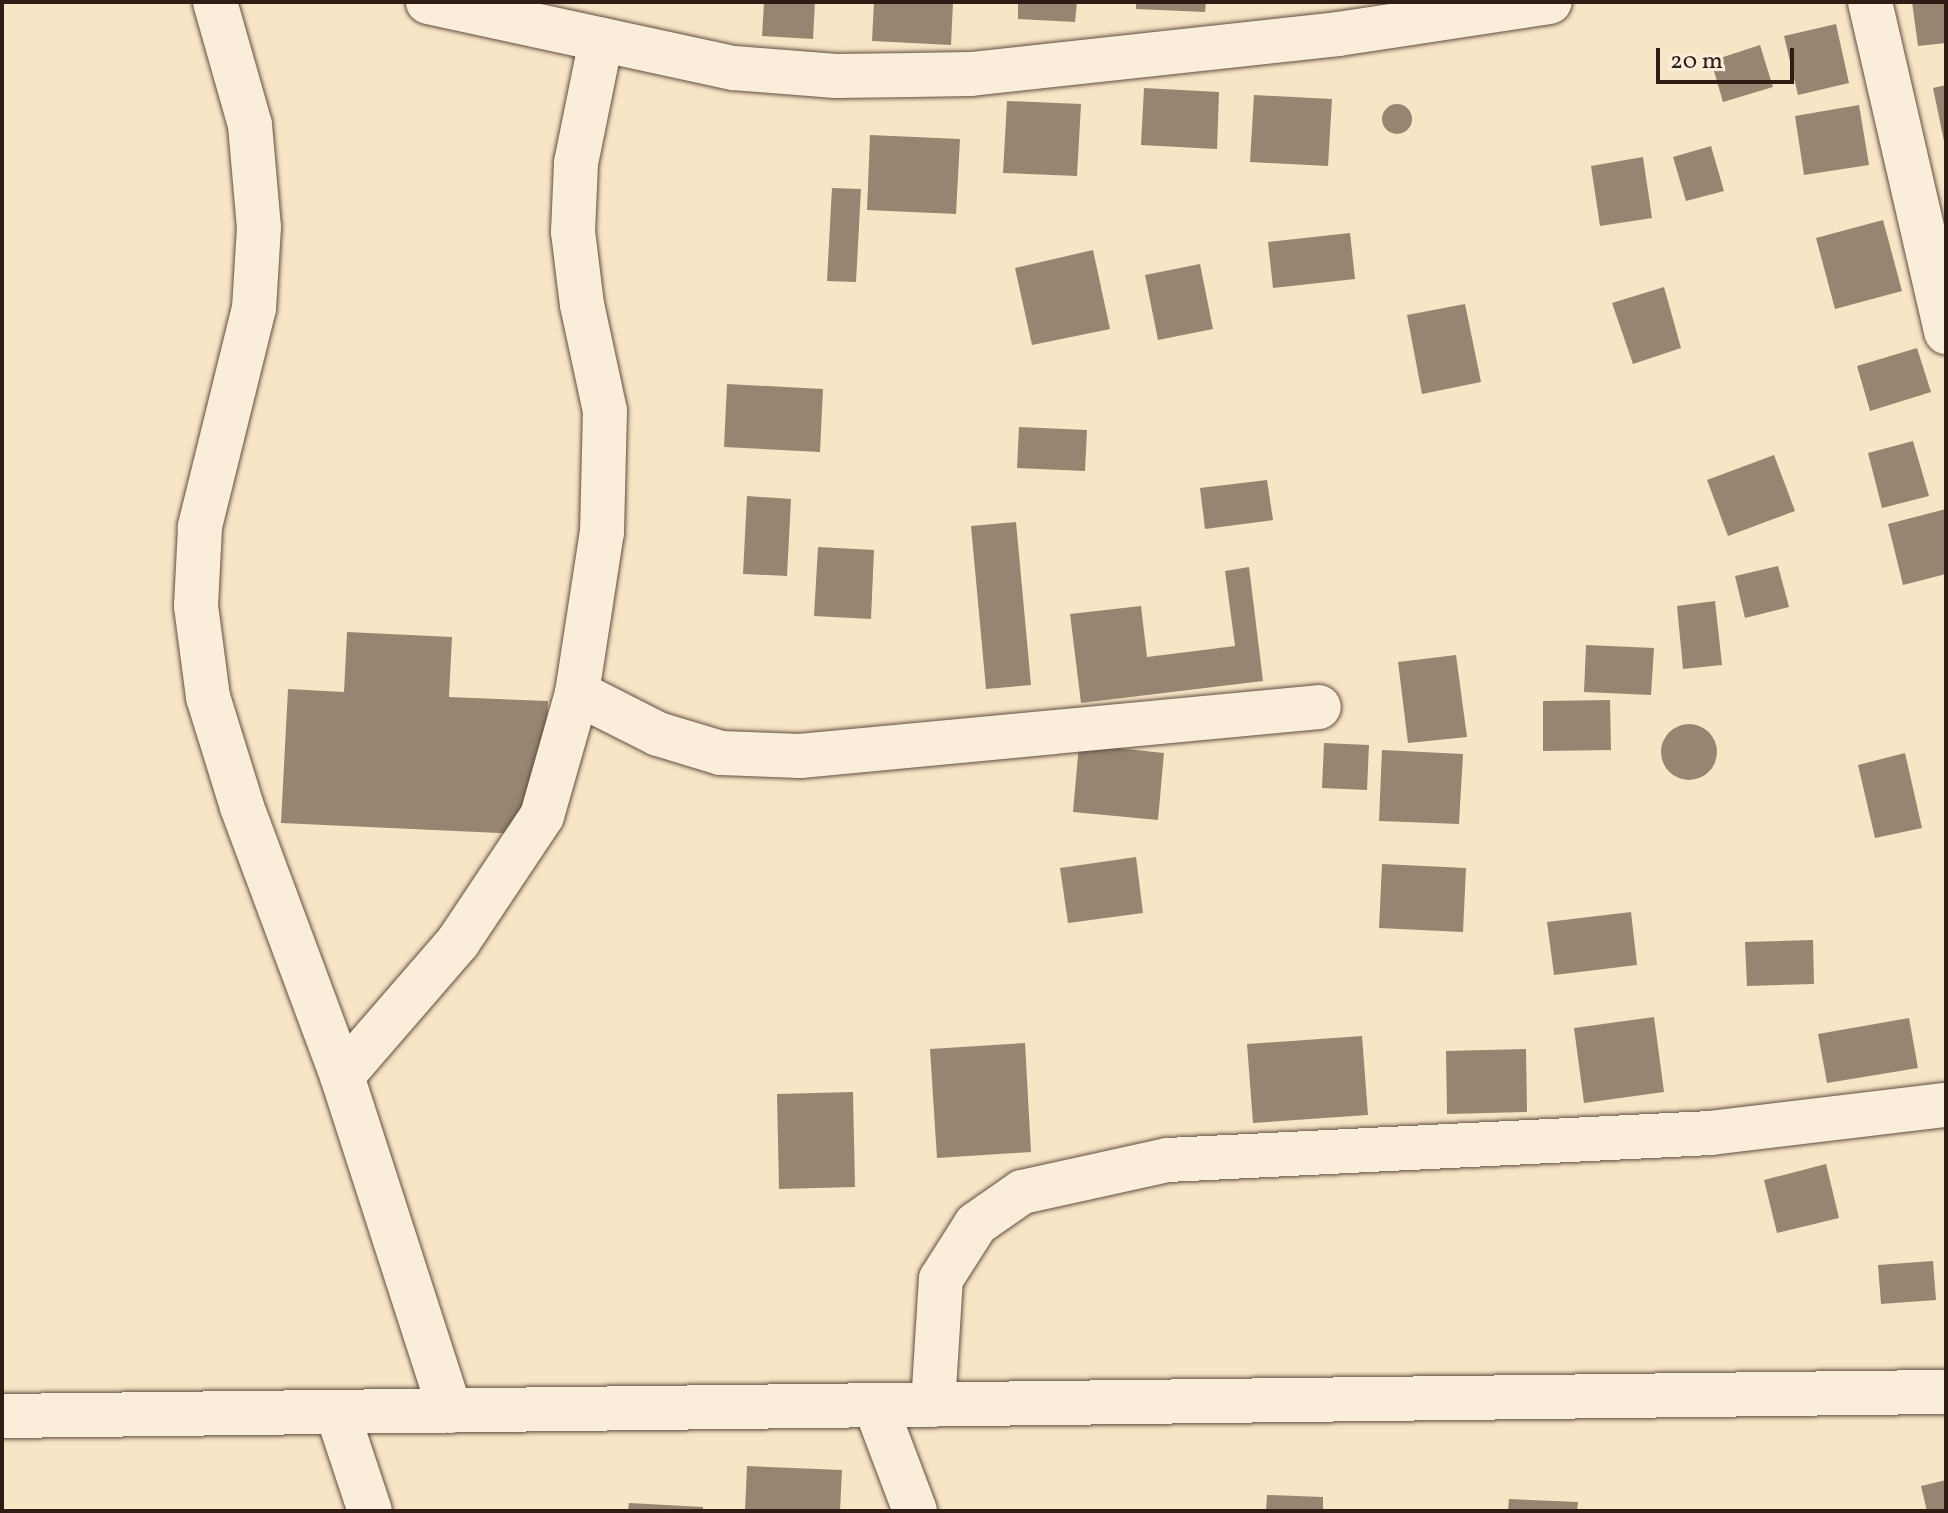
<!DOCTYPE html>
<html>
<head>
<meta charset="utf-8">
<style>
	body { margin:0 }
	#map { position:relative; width:1948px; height:1513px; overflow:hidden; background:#f8e5c6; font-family:Vollkorn,serif }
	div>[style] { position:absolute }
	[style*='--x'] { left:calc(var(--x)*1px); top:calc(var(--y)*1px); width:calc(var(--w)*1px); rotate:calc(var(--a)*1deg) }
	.building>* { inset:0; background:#988571 }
	.round { border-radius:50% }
	.roads { filter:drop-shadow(0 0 2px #624e41) drop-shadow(0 0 2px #624e41) }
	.minor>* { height:44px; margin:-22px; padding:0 22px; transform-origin:22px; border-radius:22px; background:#faeeda }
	span { translate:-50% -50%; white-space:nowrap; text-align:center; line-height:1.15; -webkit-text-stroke:7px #faeeda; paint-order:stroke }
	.frame { position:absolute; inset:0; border:4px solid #301c15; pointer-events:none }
	.scale { position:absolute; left:1656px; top:48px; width:138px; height:36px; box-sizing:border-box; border:4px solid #301c15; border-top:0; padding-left:10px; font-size:24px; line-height:28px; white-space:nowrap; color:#301c15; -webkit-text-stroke:6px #faeeda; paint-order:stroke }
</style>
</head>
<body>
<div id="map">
	<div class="building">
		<i style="clip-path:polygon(764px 2px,815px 2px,813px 39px,762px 36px)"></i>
		<i style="clip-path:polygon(874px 2px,953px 2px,951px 45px,872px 41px)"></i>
		<i style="clip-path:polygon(1018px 2px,1077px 2px,1075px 22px,1018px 19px)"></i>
		<i style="clip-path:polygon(1136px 2px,1206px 2px,1205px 12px,1136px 9px)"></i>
		<i style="clip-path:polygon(1912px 2px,1946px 2px,1946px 43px,1918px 46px)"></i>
		<i style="clip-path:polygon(1836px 24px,1849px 83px,1798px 95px,1784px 36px)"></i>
		<i style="clip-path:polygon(1760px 45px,1773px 87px,1723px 102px,1711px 61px)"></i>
		<i style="clip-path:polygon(1946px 85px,1946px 146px,1945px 146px,1933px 88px)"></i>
		<i style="clip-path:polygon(1144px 88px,1219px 92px,1217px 149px,1141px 145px)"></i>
		<i style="clip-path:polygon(1254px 95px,1332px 99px,1328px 166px,1250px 162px)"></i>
		<i style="clip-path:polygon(1007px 101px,1081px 104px,1077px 176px,1003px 173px)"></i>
		<i class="round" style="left:1382px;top:104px;width:30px;height:30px"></i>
		<i style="clip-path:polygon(1859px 105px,1869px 165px,1804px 175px,1795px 116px)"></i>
		<i style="clip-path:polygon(870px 135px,960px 139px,956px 214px,867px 210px)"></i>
		<i style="clip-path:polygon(1711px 146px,1724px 191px,1686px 201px,1673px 157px)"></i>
		<i style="clip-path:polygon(1643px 157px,1652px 218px,1600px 226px,1591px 166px)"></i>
		<i style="clip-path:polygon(832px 188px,861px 189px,856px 282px,827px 281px)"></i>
		<i style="clip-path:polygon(1883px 220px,1902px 291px,1835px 309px,1816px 238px)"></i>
		<i style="clip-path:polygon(1350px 233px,1355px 279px,1273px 288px,1268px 242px)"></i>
		<i style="clip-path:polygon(1093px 250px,1110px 329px,1032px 345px,1015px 268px)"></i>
		<i style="clip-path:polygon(1200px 264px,1213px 329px,1158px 340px,1145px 275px)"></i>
		<i style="clip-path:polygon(1664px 287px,1681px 348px,1633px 364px,1612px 303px)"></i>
		<i style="clip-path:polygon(1465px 304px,1481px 382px,1422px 394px,1407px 315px)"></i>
		<i style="clip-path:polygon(1917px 348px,1931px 392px,1870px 411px,1857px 366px)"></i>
		<i style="clip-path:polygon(727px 384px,823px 389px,820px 452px,724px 447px)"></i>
		<i style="clip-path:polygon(1019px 427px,1087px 430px,1085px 471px,1017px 468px)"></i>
		<i style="clip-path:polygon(1913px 441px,1929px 496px,1882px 508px,1868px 453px)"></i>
		<i style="clip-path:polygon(1774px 455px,1795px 511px,1728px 536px,1707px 480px)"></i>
		<i style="clip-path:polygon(1267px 480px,1273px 520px,1205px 529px,1200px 488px)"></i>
		<i style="clip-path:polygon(747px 496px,791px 499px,787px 576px,743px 574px)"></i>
		<i style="clip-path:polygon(1946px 509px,1946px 574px,1903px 585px,1888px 524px)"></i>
		<i style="clip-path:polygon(1016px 522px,1031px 685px,986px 689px,971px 526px)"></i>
		<i style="clip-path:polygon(818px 547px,874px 550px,871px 619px,814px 616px)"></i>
		<i style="clip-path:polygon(1778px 566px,1789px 607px,1745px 618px,1735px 576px)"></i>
		<i style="clip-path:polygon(1249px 567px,1263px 681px,1081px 703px,1070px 614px,1141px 606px,1147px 657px,1235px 646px,1225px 571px)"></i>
		<i style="clip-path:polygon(1715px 601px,1722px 665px,1683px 669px,1677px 606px)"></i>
		<i style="clip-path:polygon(347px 632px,452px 637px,449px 697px,548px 701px,542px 835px,281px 823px,288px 689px,344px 692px)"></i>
		<i style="clip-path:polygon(1586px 645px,1654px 648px,1651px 695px,1584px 692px)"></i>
		<i style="clip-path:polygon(1456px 655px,1467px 737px,1408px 743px,1398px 662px)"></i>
		<i style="clip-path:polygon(1610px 700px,1611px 750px,1543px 751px,1543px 701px)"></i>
		<i class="round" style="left:1661px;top:724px;width:56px;height:56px"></i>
		<i style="clip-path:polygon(1324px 743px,1369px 745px,1367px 790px,1322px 788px)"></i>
		<i style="clip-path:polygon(1079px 744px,1164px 753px,1158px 820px,1073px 812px)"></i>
		<i style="clip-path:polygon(1382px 750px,1463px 754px,1459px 824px,1379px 821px)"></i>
		<i style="clip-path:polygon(1905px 753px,1922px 828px,1875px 838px,1858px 765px)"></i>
		<i style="clip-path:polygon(1136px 857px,1143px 913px,1068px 923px,1060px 868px)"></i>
		<i style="clip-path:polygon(1382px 864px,1466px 868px,1463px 932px,1379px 928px)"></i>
		<i style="clip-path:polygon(1631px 912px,1637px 965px,1554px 975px,1547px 922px)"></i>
		<i style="clip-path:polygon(1813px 940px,1814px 984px,1747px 986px,1745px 942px)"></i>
		<i style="clip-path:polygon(1654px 1017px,1664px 1092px,1584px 1103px,1574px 1028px)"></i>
		<i style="clip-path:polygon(1909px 1018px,1918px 1068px,1827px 1083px,1818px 1034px)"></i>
		<i style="clip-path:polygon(1362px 1036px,1368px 1115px,1253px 1123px,1247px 1044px)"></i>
		<i style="clip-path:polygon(1025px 1043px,1031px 1152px,937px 1158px,930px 1049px)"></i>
		<i style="clip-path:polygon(1526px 1049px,1527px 1112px,1447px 1114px,1446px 1051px)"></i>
		<i style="clip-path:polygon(853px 1092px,855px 1187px,779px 1189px,777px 1094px)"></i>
		<i style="clip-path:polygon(1826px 1164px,1839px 1218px,1777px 1233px,1764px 1180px)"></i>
		<i style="clip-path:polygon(1933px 1261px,1936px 1300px,1881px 1304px,1878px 1265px)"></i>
		<i style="clip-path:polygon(747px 1466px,842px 1470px,840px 1511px,745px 1511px)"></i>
		<i style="clip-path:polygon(1946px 1480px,1946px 1511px,1927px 1511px,1921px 1486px)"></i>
		<i style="clip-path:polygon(1267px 1495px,1323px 1497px,1323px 1511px,1266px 1511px)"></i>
		<i style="clip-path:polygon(1509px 1499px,1578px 1502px,1577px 1511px,1508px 1511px)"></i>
		<i style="clip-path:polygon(629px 1503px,703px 1507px,703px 1511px,628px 1511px)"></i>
	</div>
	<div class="roads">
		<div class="minor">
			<i style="--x:215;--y:2;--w:128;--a:74.1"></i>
			<i style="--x:250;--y:125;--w:102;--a:85"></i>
			<i style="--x:259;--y:227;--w:81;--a:93.5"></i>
			<i style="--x:254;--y:308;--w:226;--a:103.9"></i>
			<i style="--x:200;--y:527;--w:79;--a:92.9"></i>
			<i style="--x:196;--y:606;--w:92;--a:82.5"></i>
			<i style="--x:208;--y:697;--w:115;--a:72.8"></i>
			<i style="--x:242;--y:807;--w:287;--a:69.6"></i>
			<i style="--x:342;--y:1076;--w:352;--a:72.1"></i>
			<i style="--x:428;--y:2;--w:313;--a:12.2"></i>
			<i style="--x:734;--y:68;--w:102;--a:4.5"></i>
			<i style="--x:836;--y:76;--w:135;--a:-0.8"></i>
			<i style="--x:971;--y:74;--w:369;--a:-6.2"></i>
			<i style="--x:1338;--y:34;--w:214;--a:-8.6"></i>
			<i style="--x:1870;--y:2;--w:339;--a:77"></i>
			<i style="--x:577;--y:693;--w:91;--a:26.8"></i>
			<i style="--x:658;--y:734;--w:66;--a:16.8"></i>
			<i style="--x:721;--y:753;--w:79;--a:2.2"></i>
			<i style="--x:800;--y:756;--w:521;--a:-5.39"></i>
			<i style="--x:342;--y:1076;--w:177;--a:-49.1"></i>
			<i style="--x:458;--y:942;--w:151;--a:-56.3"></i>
			<i style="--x:542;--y:816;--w:128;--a:-74.1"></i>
			<i style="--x:577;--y:693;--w:163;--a:-81.2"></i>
			<i style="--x:602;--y:532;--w:121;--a:-88.6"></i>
			<i style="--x:605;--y:411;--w:108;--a:-102.2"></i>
			<i style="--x:582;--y:305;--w:74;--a:-97"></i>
			<i style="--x:573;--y:232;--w:69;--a:-87.5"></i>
			<i style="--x:576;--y:163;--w:126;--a:-78.5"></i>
			<i style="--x:875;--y:1405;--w:113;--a:69.3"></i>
			<i style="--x:933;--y:1405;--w:126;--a:-86.4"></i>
			<i style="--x:941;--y:1279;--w:65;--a:-57.5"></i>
			<i style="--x:976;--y:1224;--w:56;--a:-34.8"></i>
			<i style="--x:1022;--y:1192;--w:149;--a:-12.4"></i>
			<i style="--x:1168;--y:1160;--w:543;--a:-2.85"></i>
			<i style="--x:1710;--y:1133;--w:238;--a:-6.8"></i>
			<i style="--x:337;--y:1412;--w:104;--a:71.6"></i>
			<i style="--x:2;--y:1416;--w:1944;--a:-0.71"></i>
		</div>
	</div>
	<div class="frame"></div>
	<div class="scale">20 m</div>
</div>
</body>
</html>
